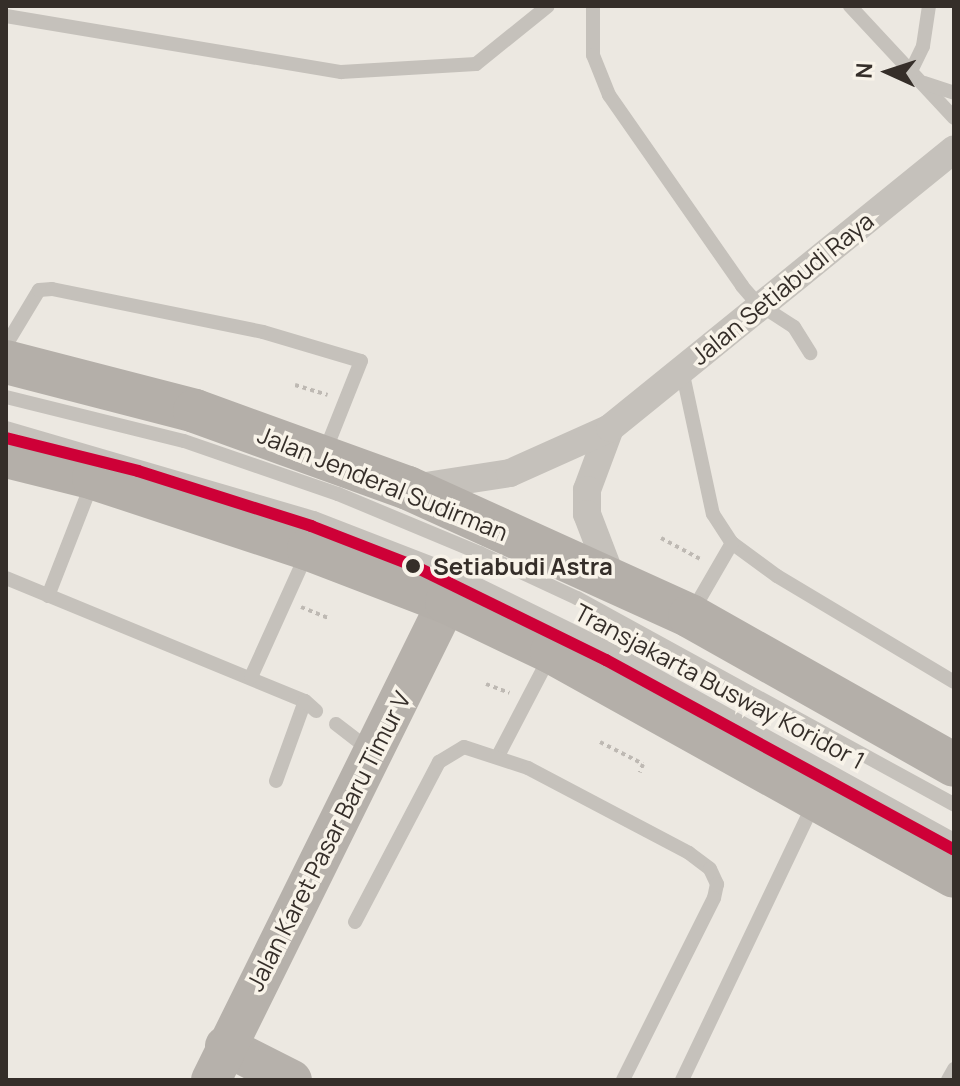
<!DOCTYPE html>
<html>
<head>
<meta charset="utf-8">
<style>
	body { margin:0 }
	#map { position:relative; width:960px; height:1086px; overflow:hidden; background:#ece8e1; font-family:Manrope,sans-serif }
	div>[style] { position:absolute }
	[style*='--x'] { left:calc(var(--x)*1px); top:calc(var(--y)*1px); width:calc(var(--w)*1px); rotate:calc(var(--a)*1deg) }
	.path>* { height:4px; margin-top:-2px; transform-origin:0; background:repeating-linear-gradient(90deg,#beb9b3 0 4px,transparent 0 8px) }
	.lane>* { height:14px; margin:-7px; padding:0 7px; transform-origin:7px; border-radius:7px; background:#c5c1bb }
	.street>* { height:28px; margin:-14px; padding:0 14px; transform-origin:14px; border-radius:14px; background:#c5c1bb }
	.secondary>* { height:40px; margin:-20px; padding:0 20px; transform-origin:20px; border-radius:20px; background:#b6b1ab }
	.primary>* { height:44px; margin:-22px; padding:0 22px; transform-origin:22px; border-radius:22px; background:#b4afa9 }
	.metro-1>* { height:12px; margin:-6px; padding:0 6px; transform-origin:6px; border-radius:6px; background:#ce0037 }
	.dots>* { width:22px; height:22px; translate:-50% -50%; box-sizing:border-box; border:4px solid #f8f3e9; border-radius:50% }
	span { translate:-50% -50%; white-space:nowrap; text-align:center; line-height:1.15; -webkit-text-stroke:7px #f8f3e9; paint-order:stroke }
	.street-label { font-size:24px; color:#352e29 }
	.stop-label { font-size:24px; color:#352e29; font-weight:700 }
	.left { translate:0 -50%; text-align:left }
	.frame { position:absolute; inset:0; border:8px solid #352e29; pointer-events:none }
	.north { position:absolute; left:848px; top:32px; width:80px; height:80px; -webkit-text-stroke:6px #f8f3e9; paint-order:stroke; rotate:273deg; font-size:22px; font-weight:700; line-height:32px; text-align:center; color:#352e29 }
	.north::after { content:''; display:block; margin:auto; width:28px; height:36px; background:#352e29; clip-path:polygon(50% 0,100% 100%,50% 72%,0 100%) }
</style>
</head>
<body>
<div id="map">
	<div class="path">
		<i style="--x:295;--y:385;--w:34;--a:17"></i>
		<i style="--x:661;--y:538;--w:44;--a:28.3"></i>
		<i style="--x:301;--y:607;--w:29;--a:22"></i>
		<i style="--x:486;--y:684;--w:25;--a:21"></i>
		<i style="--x:600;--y:742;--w:48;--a:27.1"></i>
		<i style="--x:643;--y:764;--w:9;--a:111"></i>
	</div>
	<div class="lane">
		<i style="--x:593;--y:6;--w:49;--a:90"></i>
		<i style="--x:593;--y:55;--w:43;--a:68.2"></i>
		<i style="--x:609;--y:95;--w:233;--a:55.1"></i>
		<i style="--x:742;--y:286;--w:23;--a:49"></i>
		<i style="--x:757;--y:303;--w:44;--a:33"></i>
		<i style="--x:794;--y:327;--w:31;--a:58"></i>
		<i style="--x:850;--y:6;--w:153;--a:47.1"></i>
		<i style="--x:6;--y:16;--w:340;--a:9.5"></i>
		<i style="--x:341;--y:72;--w:135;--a:-3.4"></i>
		<i style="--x:476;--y:64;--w:92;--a:-38.9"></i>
		<i style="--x:910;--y:73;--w:30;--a:-64"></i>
		<i style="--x:923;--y:46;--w:40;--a:-81.5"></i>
		<i style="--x:924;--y:83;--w:32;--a:18"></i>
		<i style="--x:6;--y:345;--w:64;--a:-59"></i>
		<i style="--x:39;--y:290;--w:13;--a:-4"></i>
		<i style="--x:52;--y:289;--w:215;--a:11.5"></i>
		<i style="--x:263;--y:332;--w:102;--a:16.5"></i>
		<i style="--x:361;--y:361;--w:100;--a:111.7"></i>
		<i style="--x:682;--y:370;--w:147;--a:77.9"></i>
		<i style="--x:713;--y:514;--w:35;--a:57"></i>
		<i style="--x:732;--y:543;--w:56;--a:36.3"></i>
		<i style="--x:777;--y:576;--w:206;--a:30.9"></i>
		<i style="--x:6;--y:397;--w:183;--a:13.9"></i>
		<i style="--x:184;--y:441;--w:163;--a:19"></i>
		<i style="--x:338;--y:494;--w:154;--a:22.6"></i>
		<i style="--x:480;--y:553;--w:107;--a:24.9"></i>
		<i style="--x:577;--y:598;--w:430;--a:28.7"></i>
		<i style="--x:6;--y:428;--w:321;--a:16.3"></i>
		<i style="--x:314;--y:518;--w:144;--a:21.2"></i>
		<i style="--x:448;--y:570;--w:170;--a:26.1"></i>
		<i style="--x:601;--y:645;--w:403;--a:28.9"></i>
		<i style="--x:6;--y:578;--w:323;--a:22.4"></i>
		<i style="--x:48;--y:596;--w:121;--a:-68.7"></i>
		<i style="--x:692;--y:612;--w:80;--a:-59.9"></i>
		<i style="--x:251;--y:677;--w:136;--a:-65.7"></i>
		<i style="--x:336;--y:724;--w:44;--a:37.6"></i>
		<i style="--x:499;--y:754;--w:110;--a:-62.5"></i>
		<i style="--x:276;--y:781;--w:85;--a:-70.1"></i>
		<i style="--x:305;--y:701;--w:15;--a:42"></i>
		<i style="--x:355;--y:922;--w:181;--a:-62.3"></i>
		<i style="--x:439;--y:762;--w:29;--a:-31"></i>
		<i style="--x:464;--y:747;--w:67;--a:18.2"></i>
		<i style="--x:528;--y:768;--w:182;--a:27.8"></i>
		<i style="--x:689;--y:853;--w:26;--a:37"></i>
		<i style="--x:710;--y:869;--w:17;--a:65"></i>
		<i style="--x:717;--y:884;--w:14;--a:102"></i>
		<i style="--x:714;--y:898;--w:203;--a:116.6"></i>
		<i style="--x:682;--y:1080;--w:309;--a:-64.5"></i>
		<i style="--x:948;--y:1080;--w:13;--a:-61"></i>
	</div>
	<div class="street">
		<i style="--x:610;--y:428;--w:66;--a:110.4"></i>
		<i style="--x:587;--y:490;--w:24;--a:90"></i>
		<i style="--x:587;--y:514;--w:67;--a:69.1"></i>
		<i style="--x:413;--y:488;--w:98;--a:-8.8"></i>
		<i style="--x:510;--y:473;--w:110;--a:-24.2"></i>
		<i style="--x:610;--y:428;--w:443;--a:-39"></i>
	</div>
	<div class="secondary">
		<i style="--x:225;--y:1046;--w:75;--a:26.9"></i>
		<i style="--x:211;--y:1080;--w:533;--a:-63.72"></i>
	</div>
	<div class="primary">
		<i style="--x:6;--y:362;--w:195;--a:14.5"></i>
		<i style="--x:195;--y:411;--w:226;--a:19.9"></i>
		<i style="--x:408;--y:488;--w:310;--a:24.4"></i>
		<i style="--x:690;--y:616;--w:303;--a:29.4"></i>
		<i style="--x:6;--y:456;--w:91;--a:14"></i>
		<i style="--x:94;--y:478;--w:226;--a:18.3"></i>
		<i style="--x:309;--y:549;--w:148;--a:21"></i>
		<i style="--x:447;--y:602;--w:116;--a:25.5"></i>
		<i style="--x:552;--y:652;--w:460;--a:29.1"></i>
	</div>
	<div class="metro-1">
		<i style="--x:6;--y:438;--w:136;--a:14"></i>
		<i style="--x:138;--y:471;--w:182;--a:17.6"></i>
		<i style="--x:311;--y:526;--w:110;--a:21.2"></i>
		<i style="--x:414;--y:566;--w:214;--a:26.1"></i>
		<i style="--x:606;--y:660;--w:396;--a:28.6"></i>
	</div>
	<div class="dots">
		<i style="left:413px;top:566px;background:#352e29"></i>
	</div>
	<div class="street-label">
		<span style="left:782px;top:288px;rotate:-39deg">Jalan Setiabudi Raya</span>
		<span style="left:383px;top:483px;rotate:22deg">Jalan Jenderal Sudirman</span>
		<span style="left:720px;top:686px;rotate:28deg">Transjakarta Busway Koridor 1</span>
		<span style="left:328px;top:841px;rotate:-63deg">Jalan Karet Pasar Baru Timur V</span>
	</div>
	<div class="stop-label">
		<span class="left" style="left:433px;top:566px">Setiabudi Astra</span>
	</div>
	<div class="frame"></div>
	<div class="north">N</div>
</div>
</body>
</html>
